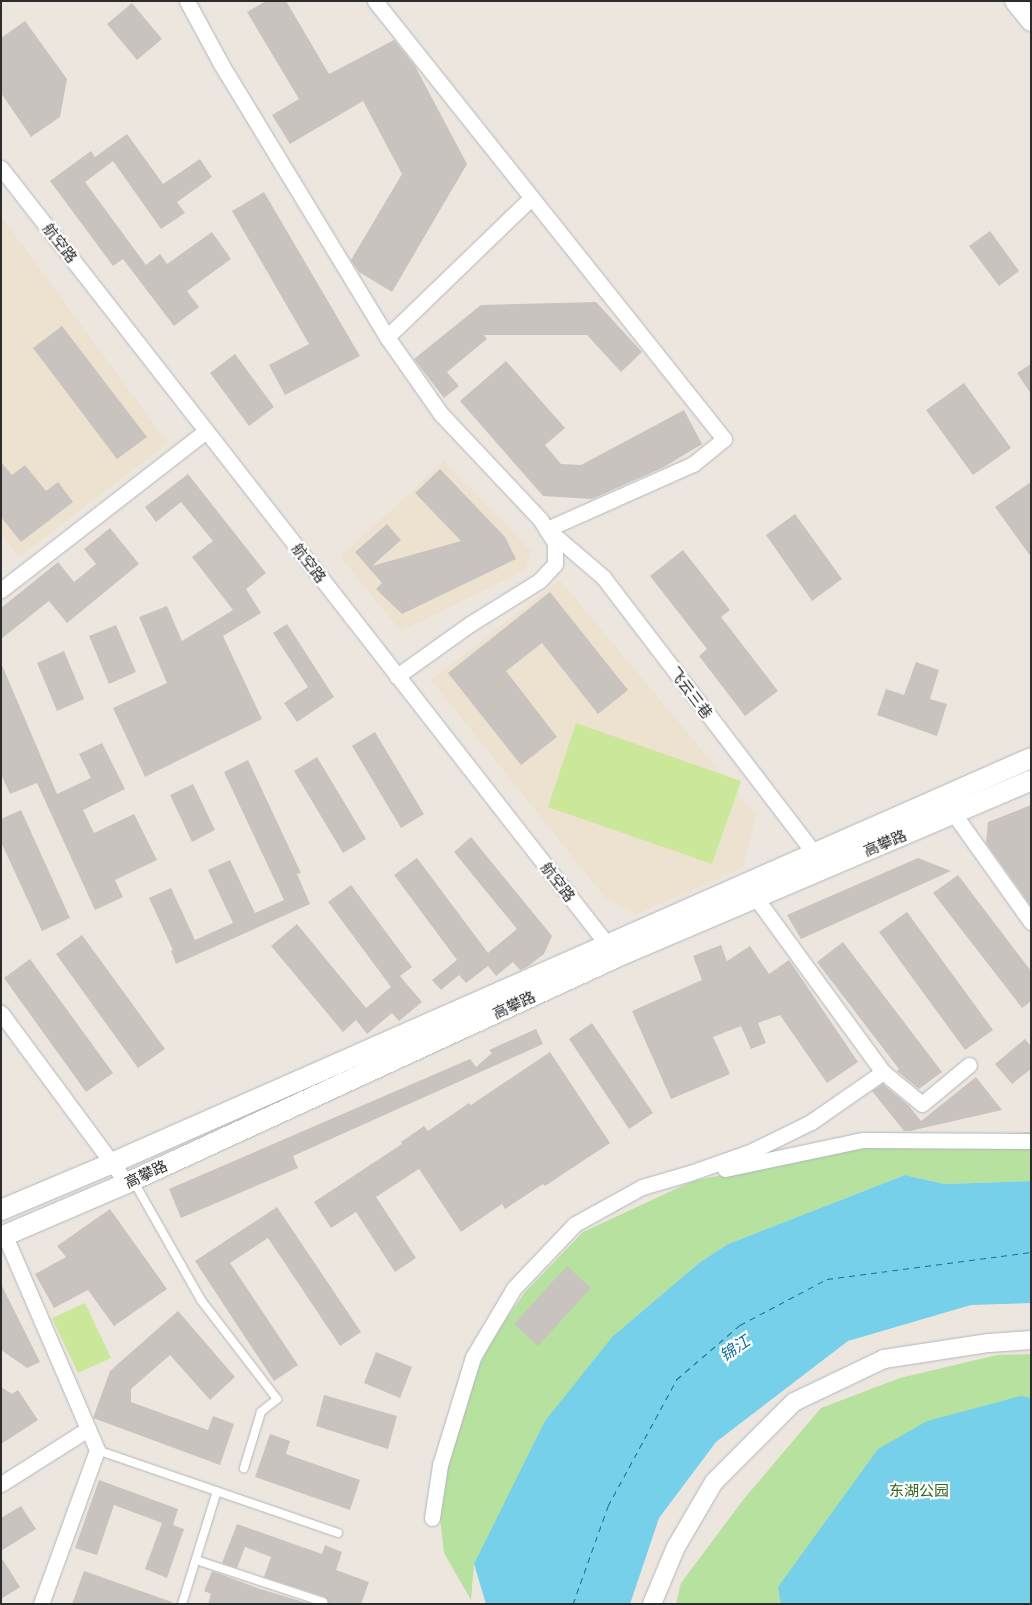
<!DOCTYPE html>
<html>
<head>
<meta charset="utf-8">
<style>
	body { margin:0 }
	#map { position:relative; width:1032px; height:1605px; overflow:hidden; background:#ede6df; font-family:"Public Sans","Noto Sans SC",sans-serif }
	div>[style] { position:absolute }
	[style*='--x'] { left:calc(var(--x)*1px); top:calc(var(--y)*1px); width:calc(var(--w)*1px); rotate:calc(var(--a)*1deg) }
	.education>* { inset:0; background:#ede2cf }
	.green>* { inset:0; background:#b7e19e }
	.pitch>* { inset:0; background:#cae79a }
	.water>* { inset:0; background:#76d0ea }
	.ferry>* { height:1px; margin-top:-0.5px; transform-origin:0; background:repeating-linear-gradient(90deg,#137098 0 6px,transparent 0 11px) }
	.building>* { inset:0; background:#c8c3be }
	.roads { filter:drop-shadow(0 0 1px #b2b5be) drop-shadow(0 0 1px #b2b5be) }
	.service>* { height:8px; margin:-4px; padding:0 4px; transform-origin:4px; border-radius:4px; background:#fff }
	.minor>* { height:15px; margin:-7.5px; padding:0 7.5px; transform-origin:7.5px; border-radius:7.5px; background:#fff }
	.tertiary>* { height:18px; margin:-9px; padding:0 9px; transform-origin:9px; border-radius:9px; background:#fff }
	.secondary>* { height:20px; margin:-10px; padding:0 10px; transform-origin:10px; border-radius:10px; background:#fff }
	span { translate:-50% -50%; white-space:nowrap; text-align:center; line-height:1.15; -webkit-text-stroke:4.5px #fff; paint-order:stroke }
	.street-label { font-size:15px; color:#2c2c2c }
	.park-label { font-size:15px; color:#30671e }
	.water-label { font-size:16px; color:#137098; font-style:italic }
	.frame { position:absolute; inset:0; border:2px solid #2c2c2c; pointer-events:none }
</style>
</head>
<body>
<div id="map">
	<div class="education">
		<i style="clip-path:polygon(1px 216px,168px 443px,19px 557px,1px 535px)"></i>
		<i style="clip-path:polygon(444px 461px,531px 551px,525px 570px,401px 631px,340px 557px)"></i>
		<i style="clip-path:polygon(560px 580px,756px 815px,743px 868px,637px 914px,605px 898px,431px 680px)"></i>
	</div>
	<div class="green">
		<i style="clip-path:polygon(1031px 1132px,1031px 1181px,944px 1184px,905px 1175px,728px 1244px,699px 1263px,613px 1336px,474px 1564px,471px 1600px,444px 1553px,437px 1491px,472px 1382px,493px 1337px,526px 1291px,583px 1232px,693px 1181px,873px 1143px)"></i>
		<i style="clip-path:polygon(1031px 1354px,1031px 1604px,676px 1604px,681px 1583px,743px 1500px,821px 1408px,900px 1378px,997px 1355px)"></i>
	</div>
	<div class="pitch">
		<i style="clip-path:polygon(576px 723px,741px 781px,712px 864px,548px 807px)"></i>
		<i style="clip-path:polygon(85px 1303px,111px 1358px,78px 1373px,52px 1318px)"></i>
	</div>
	<div class="water">
		<i style="clip-path:polygon(905px 1175px,944px 1184px,1031px 1181px,1031px 1303px,971px 1305px,848px 1341px,716px 1442px,659px 1518px,630px 1604px,486px 1604px,474px 1564px,545px 1421px,613px 1336px,699px 1263px,728px 1244px)"></i>
		<i style="clip-path:polygon(1021px 1396px,1031px 1398px,1031px 1604px,781px 1604px,778px 1587px,878px 1449px,927px 1421px)"></i>
	</div>
	<div class="ferry">
		<i style="--x:573;--y:1604;--w:104;--a:-70.3"></i>
		<i style="--x:608;--y:1506;--w:145;--a:-61.5"></i>
		<i style="--x:677;--y:1379;--w:83;--a:-40.6"></i>
		<i style="--x:740;--y:1325;--w:98;--a:-27.9"></i>
		<i style="--x:827;--y:1279;--w:206;--a:-7.5"></i>
	</div>
	<div class="building">
		<i style="clip-path:polygon(266px 1px,286px 1px,329px 74px,394px 40px,415px 66px,467px 164px,392px 292px,359px 272px,351px 260px,402px 174px,363px 101px,290px 144px,272px 115px,299px 99px,247px 12px)"></i>
		<i style="clip-path:polygon(132px 3px,162px 39px,137px 60px,107px 24px)"></i>
		<i style="clip-path:polygon(25px 21px,67px 79px,60px 117px,31px 137px,1px 93px,1px 38px)"></i>
		<i style="clip-path:polygon(127px 134px,163px 184px,200px 159px,212px 177px,177px 202px,185px 213px,161px 229px,113px 161px,85px 182px,146px 265px,160px 254px,167px 264px,212px 232px,231px 259px,187px 291px,199px 307px,174px 326px,123px 259px,113px 266px,50px 181px,91px 151px,95px 157px)"></i>
		<i style="clip-path:polygon(264px 192px,360px 356px,285px 395px,269px 365px,309px 344px,232px 211px)"></i>
		<i style="clip-path:polygon(990px 231px,1019px 271px,999px 286px,969px 246px)"></i>
		<i style="clip-path:polygon(596px 302px,642px 352px,621px 372px,587px 335px,484px 335px,487px 339px,447px 372px,459px 386px,444px 398px,414px 359px,481px 305px)"></i>
		<i style="clip-path:polygon(62px 326px,147px 437px,117px 459px,33px 348px)"></i>
		<i style="clip-path:polygon(235px 354px,274px 407px,249px 426px,210px 373px)"></i>
		<i style="clip-path:polygon(506px 361px,565px 428px,545px 445px,561px 464px,581px 465px,684px 410px,702px 444px,664px 467px,592px 499px,543px 496px,460px 401px)"></i>
		<i style="clip-path:polygon(1031px 364px,1031px 394px,1017px 373px)"></i>
		<i style="clip-path:polygon(964px 383px,1011px 448px,973px 475px,926px 410px)"></i>
		<i style="clip-path:polygon(1px 462px,12px 475px,25px 465px,46px 491px,58px 482px,73px 502px,21px 542px,1px 517px)"></i>
		<i style="clip-path:polygon(440px 469px,505px 537px,516px 559px,402px 614px,376px 589px,382px 583px,355px 552px,387px 524px,401px 540px,372px 566px,461px 541px,415px 493px)"></i>
		<i style="clip-path:polygon(188px 474px,266px 573px,246px 589px,261px 613px,223px 636px,262px 719px,145px 777px,113px 708px,167px 683px,139px 617px,167px 606px,182px 641px,233px 610px,192px 557px,213px 541px,181px 502px,156px 522px,145px 507px)"></i>
		<i style="clip-path:polygon(1031px 482px,1031px 557px,995px 507px)"></i>
		<i style="clip-path:polygon(795px 514px,842px 579px,812px 601px,766px 535px)"></i>
		<i style="clip-path:polygon(110px 528px,139px 564px,67px 623px,49px 601px,1px 639px,1px 608px,58px 562px,74px 582px,96px 564px,84px 549px)"></i>
		<i style="clip-path:polygon(683px 550px,730px 610px,721px 617px,778px 691px,745px 716px,699px 656px,707px 649px,650px 576px)"></i>
		<i style="clip-path:polygon(550px 592px,628px 690px,598px 714px,542px 643px,506px 671px,557px 737px,521px 765px,448px 673px)"></i>
		<i style="clip-path:polygon(287px 624px,334px 697px,297px 722px,284px 703px,308px 687px,273px 633px)"></i>
		<i style="clip-path:polygon(116px 625px,136px 672px,109px 684px,89px 636px)"></i>
		<i style="clip-path:polygon(64px 651px,84px 699px,57px 711px,37px 663px)"></i>
		<i style="clip-path:polygon(916px 662px,939px 670px,930px 699px,947px 704px,937px 736px,877px 715px,886px 689px,904px 695px)"></i>
		<i style="clip-path:polygon(1px 663px,57px 794px,91px 778px,79px 754px,102px 743px,125px 789px,83px 810px,94px 833px,134px 814px,157px 860px,115px 880px,123px 897px,95px 910px,37px 783px,10px 794px,1px 774px)"></i>
		<i style="clip-path:polygon(375px 732px,424px 814px,401px 828px,352px 746px)"></i>
		<i style="clip-path:polygon(317px 757px,366px 839px,343px 853px,294px 771px)"></i>
		<i style="clip-path:polygon(248px 760px,301px 873px,297px 874px,310px 904px,176px 964px,171px 951px,173px 950px,149px 898px,171px 888px,195px 940px,233px 923px,208px 870px,230px 860px,255px 913px,284px 900px,224px 772px)"></i>
		<i style="clip-path:polygon(193px 784px,215px 830px,192px 842px,170px 795px)"></i>
		<i style="clip-path:polygon(1031px 805px,1031px 906px,986px 843px,988px 822px)"></i>
		<i style="clip-path:polygon(21px 810px,70px 918px,42px 931px,1px 842px,1px 819px)"></i>
		<i style="clip-path:polygon(471px 837px,552px 936px,544px 954px,527px 967px,520px 970px,513px 962px,496px 976px,488px 966px,466px 983px,459px 975px,441px 990px,432px 980px,457px 960px,394px 875px,417px 858px,488px 953px,517px 929px,454px 852px)"></i>
		<i style="clip-path:polygon(918px 858px,951px 871px,801px 939px,787px 915px)"></i>
		<i style="clip-path:polygon(958px 875px,1031px 971px,1031px 1001px,1022px 1008px,933px 893px)"></i>
		<i style="clip-path:polygon(351px 885px,412px 967px,400px 976px,422px 1002px,399px 1021px,392px 1013px,367px 1034px,356px 1020px,343px 1032px,271px 946px,297px 924px,366px 1008px,391px 987px,328px 902px)"></i>
		<i style="clip-path:polygon(907px 912px,993px 1030px,965px 1050px,879px 932px)"></i>
		<i style="clip-path:polygon(82px 935px,165px 1049px,138px 1068px,56px 954px)"></i>
		<i style="clip-path:polygon(843px 942px,942px 1072px,919px 1089px,897px 1071px,899px 1069px,817px 962px)"></i>
		<i style="clip-path:polygon(721px 945px,727px 961px,750px 946px,769px 974px,789px 960px,858px 1062px,827px 1083px,780px 1015px,758px 1023px,766px 1043px,751px 1049px,741px 1026px,713px 1037px,730px 1074px,671px 1099px,632px 1011px,702px 980px,693px 956px)"></i>
		<i style="clip-path:polygon(30px 959px,113px 1073px,86px 1092px,4px 978px)"></i>
		<i style="clip-path:polygon(592px 1023px,653px 1113px,629px 1129px,569px 1039px)"></i>
		<i style="clip-path:polygon(536px 1029px,543px 1044px,293px 1156px,298px 1168px,181px 1218px,169px 1189px,470px 1059px,476px 1067px,492px 1053px,489px 1050px)"></i>
		<i style="clip-path:polygon(1025px 1039px,1031px 1046px,1031px 1069px,1012px 1084px,995px 1064px)"></i>
		<i style="clip-path:polygon(550px 1052px,610px 1143px,545px 1186px,543px 1184px,505px 1209px,502px 1204px,461px 1232px,419px 1169px,376px 1197px,416px 1258px,395px 1272px,356px 1212px,331px 1228px,314px 1202px,402px 1144px,401px 1142px,424px 1126px,428px 1131px,469px 1103px,471px 1105px)"></i>
		<i style="clip-path:polygon(976px 1077px,1002px 1110px,910px 1131px,904px 1131px,872px 1091px,883px 1084px,909px 1106px,921px 1121px)"></i>
		<i style="clip-path:polygon(277px 1207px,361px 1332px,340px 1346px,268px 1238px,230px 1263px,298px 1365px,274px 1381px,195px 1261px)"></i>
		<i style="clip-path:polygon(110px 1209px,167px 1289px,114px 1326px,88px 1290px,54px 1308px,35px 1274px,66px 1257px,57px 1246px)"></i>
		<i style="clip-path:polygon(567px 1266px,591px 1288px,538px 1346px,514px 1324px)"></i>
		<i style="clip-path:polygon(1px 1284px,40px 1362px,27px 1368px,1px 1350px)"></i>
		<i style="clip-path:polygon(178px 1311px,235px 1377px,210px 1400px,170px 1355px,131px 1389px,131px 1402px,208px 1430px,213px 1416px,234px 1424px,220px 1465px,93px 1418px,110px 1371px)"></i>
		<i style="clip-path:polygon(376px 1352px,412px 1367px,400px 1398px,364px 1383px)"></i>
		<i style="clip-path:polygon(1px 1387px,12px 1394px,18px 1390px,38px 1420px,1px 1444px)"></i>
		<i style="clip-path:polygon(324px 1395px,397px 1416px,388px 1449px,316px 1426px)"></i>
		<i style="clip-path:polygon(270px 1434px,290px 1441px,286px 1454px,360px 1480px,350px 1510px,255px 1477px)"></i>
		<i style="clip-path:polygon(99px 1480px,178px 1509px,173px 1525px,184px 1529px,167px 1578px,145px 1569px,162px 1523px,114px 1505px,97px 1555px,75px 1548px)"></i>
		<i style="clip-path:polygon(21px 1506px,36px 1529px,1px 1551px,1px 1518px)"></i>
		<i style="clip-path:polygon(237px 1524px,322px 1554px,325px 1545px,342px 1552px,336px 1570px,369px 1582px,361px 1604px,328px 1604px,325px 1597px,264px 1577px,271px 1557px,245px 1547px,237px 1568px,222px 1563px)"></i>
		<i style="clip-path:polygon(1px 1557px,20px 1587px,1px 1599px)"></i>
		<i style="clip-path:polygon(84px 1571px,172px 1602px,172px 1604px,72px 1604px)"></i>
		<i style="clip-path:polygon(212px 1571px,260px 1589px,310px 1604px,208px 1604px,211px 1594px,204px 1591px)"></i>
	</div>
	<div class="roads">
		<div class="service">
			<i style="--x:134;--y:1182;--w:136;--a:60.4"></i>
			<i style="--x:201;--y:1300;--w:125;--a:52.5"></i>
			<i style="--x:277;--y:1399;--w:21;--a:141"></i>
			<i style="--x:261;--y:1412;--w:59;--a:106.9"></i>
			<i style="--x:97;--y:1450;--w:255;--a:19"></i>
			<i style="--x:196;--y:1560;--w:134;--a:18.3"></i>
			<i style="--x:323;--y:1602;--w:2;--a:117"></i>
			<i style="--x:182;--y:1604;--w:118;--a:-72.8"></i>
		</div>
		<div class="minor">
			<i style="--x:187;--y:1;--w:72;--a:61.6"></i>
			<i style="--x:221;--y:64;--w:320;--a:58.7"></i>
			<i style="--x:387;--y:337;--w:94;--a:55"></i>
			<i style="--x:441;--y:414;--w:144;--a:46.7"></i>
			<i style="--x:540;--y:519;--w:28;--a:58"></i>
			<i style="--x:555;--y:543;--w:21;--a:90"></i>
			<i style="--x:555;--y:564;--w:23;--a:133"></i>
			<i style="--x:539;--y:581;--w:81;--a:148.1"></i>
			<i style="--x:470;--y:624;--w:90;--a:144.5"></i>
			<i style="--x:375;--y:1;--w:560;--a:51.45"></i>
			<i style="--x:724;--y:439;--w:40;--a:141"></i>
			<i style="--x:693;--y:464;--w:160;--a:156"></i>
			<i style="--x:547;--y:529;--w:74;--a:40.6"></i>
			<i style="--x:603;--y:577;--w:347;--a:52.6"></i>
			<i style="--x:814;--y:853;--w:10;--a:66"></i>
			<i style="--x:1;--y:168;--w:995;--a:52.02"></i>
			<i style="--x:387;--y:337;--w:200;--a:-44"></i>
			<i style="--x:1;--y:590;--w:259;--a:-37.8"></i>
			<i style="--x:954;--y:814;--w:133;--a:54.5"></i>
			<i style="--x:756;--y:898;--w:215;--a:53.9"></i>
			<i style="--x:883;--y:1072;--w:50;--a:39.4"></i>
			<i style="--x:922;--y:1104;--w:61;--a:-39.7"></i>
			<i style="--x:1;--y:1013;--w:212;--a:53.5"></i>
			<i style="--x:725;--y:1169;--w:141;--a:-11.9"></i>
			<i style="--x:863;--y:1140;--w:168;--a:0.3"></i>
			<i style="--x:5;--y:1236;--w:233;--a:66.7"></i>
			<i style="--x:97;--y:1450;--w:164;--a:110"></i>
			<i style="--x:1;--y:1484;--w:103;--a:-32.3"></i>
			<i style="--x:432;--y:1518;--w:54;--a:-81.4"></i>
			<i style="--x:440;--y:1465;--w:113;--a:-73"></i>
			<i style="--x:473;--y:1357;--w:80;--a:-59.3"></i>
			<i style="--x:514;--y:1288;--w:88;--a:-46.4"></i>
			<i style="--x:575;--y:1224;--w:77;--a:-28.9"></i>
			<i style="--x:642;--y:1187;--w:50;--a:-16.3"></i>
			<i style="--x:690;--y:1173;--w:66;--a:-19.5"></i>
			<i style="--x:752;--y:1151;--w:66;--a:-26.2"></i>
			<i style="--x:811;--y:1122;--w:88;--a:-34.8"></i>
		</div>
		<div class="tertiary">
			<i style="--x:652;--y:1604;--w:62;--a:-67.2"></i>
			<i style="--x:676;--y:1547;--w:75;--a:-59.7"></i>
			<i style="--x:714;--y:1482;--w:113;--a:-45"></i>
			<i style="--x:794;--y:1402;--w:100;--a:-25.5"></i>
			<i style="--x:884;--y:1359;--w:106;--a:-8.7"></i>
			<i style="--x:989;--y:1343;--w:42;--a:-4.1"></i>
		</div>
		<div class="secondary">
			<i style="--x:1015;--y:1;--w:26;--a:51"></i>
			<i style="--x:1;--y:1210;--w:121;--a:-22.9"></i>
			<i style="--x:112;--y:1163;--w:1004;--a:-23.78"></i>
			<i style="--x:1;--y:1237;--w:137;--a:-23.2"></i>
			<i style="--x:127;--y:1183;--w:540;--a:-24.76"></i>
			<i style="--x:617;--y:957;--w:450;--a:-23.1"></i>
		</div>
	</div>
	<div class="street-label">
		<span style="left:60px;top:243px;rotate:52deg">航空路</span>
		<span style="left:309px;top:563px;rotate:52deg">航空路</span>
		<span style="left:691px;top:693px;rotate:53deg">飞云三巷</span>
		<span style="left:885px;top:843px;rotate:-23deg">高攀路</span>
		<span style="left:558px;top:882px;rotate:52deg">航空路</span>
		<span style="left:514px;top:1005px;rotate:-25deg">高攀路</span>
		<span style="left:146px;top:1174px;rotate:-25deg">高攀路</span>
	</div>
	<div class="park-label">
		<span style="left:919px;top:1491px">东湖公园</span>
	</div>
	<div class="water-label">
		<span style="left:735px;top:1349px;rotate:-34deg">锦江</span>
	</div>
	<div class="frame"></div>
</div>
</body>
</html>
